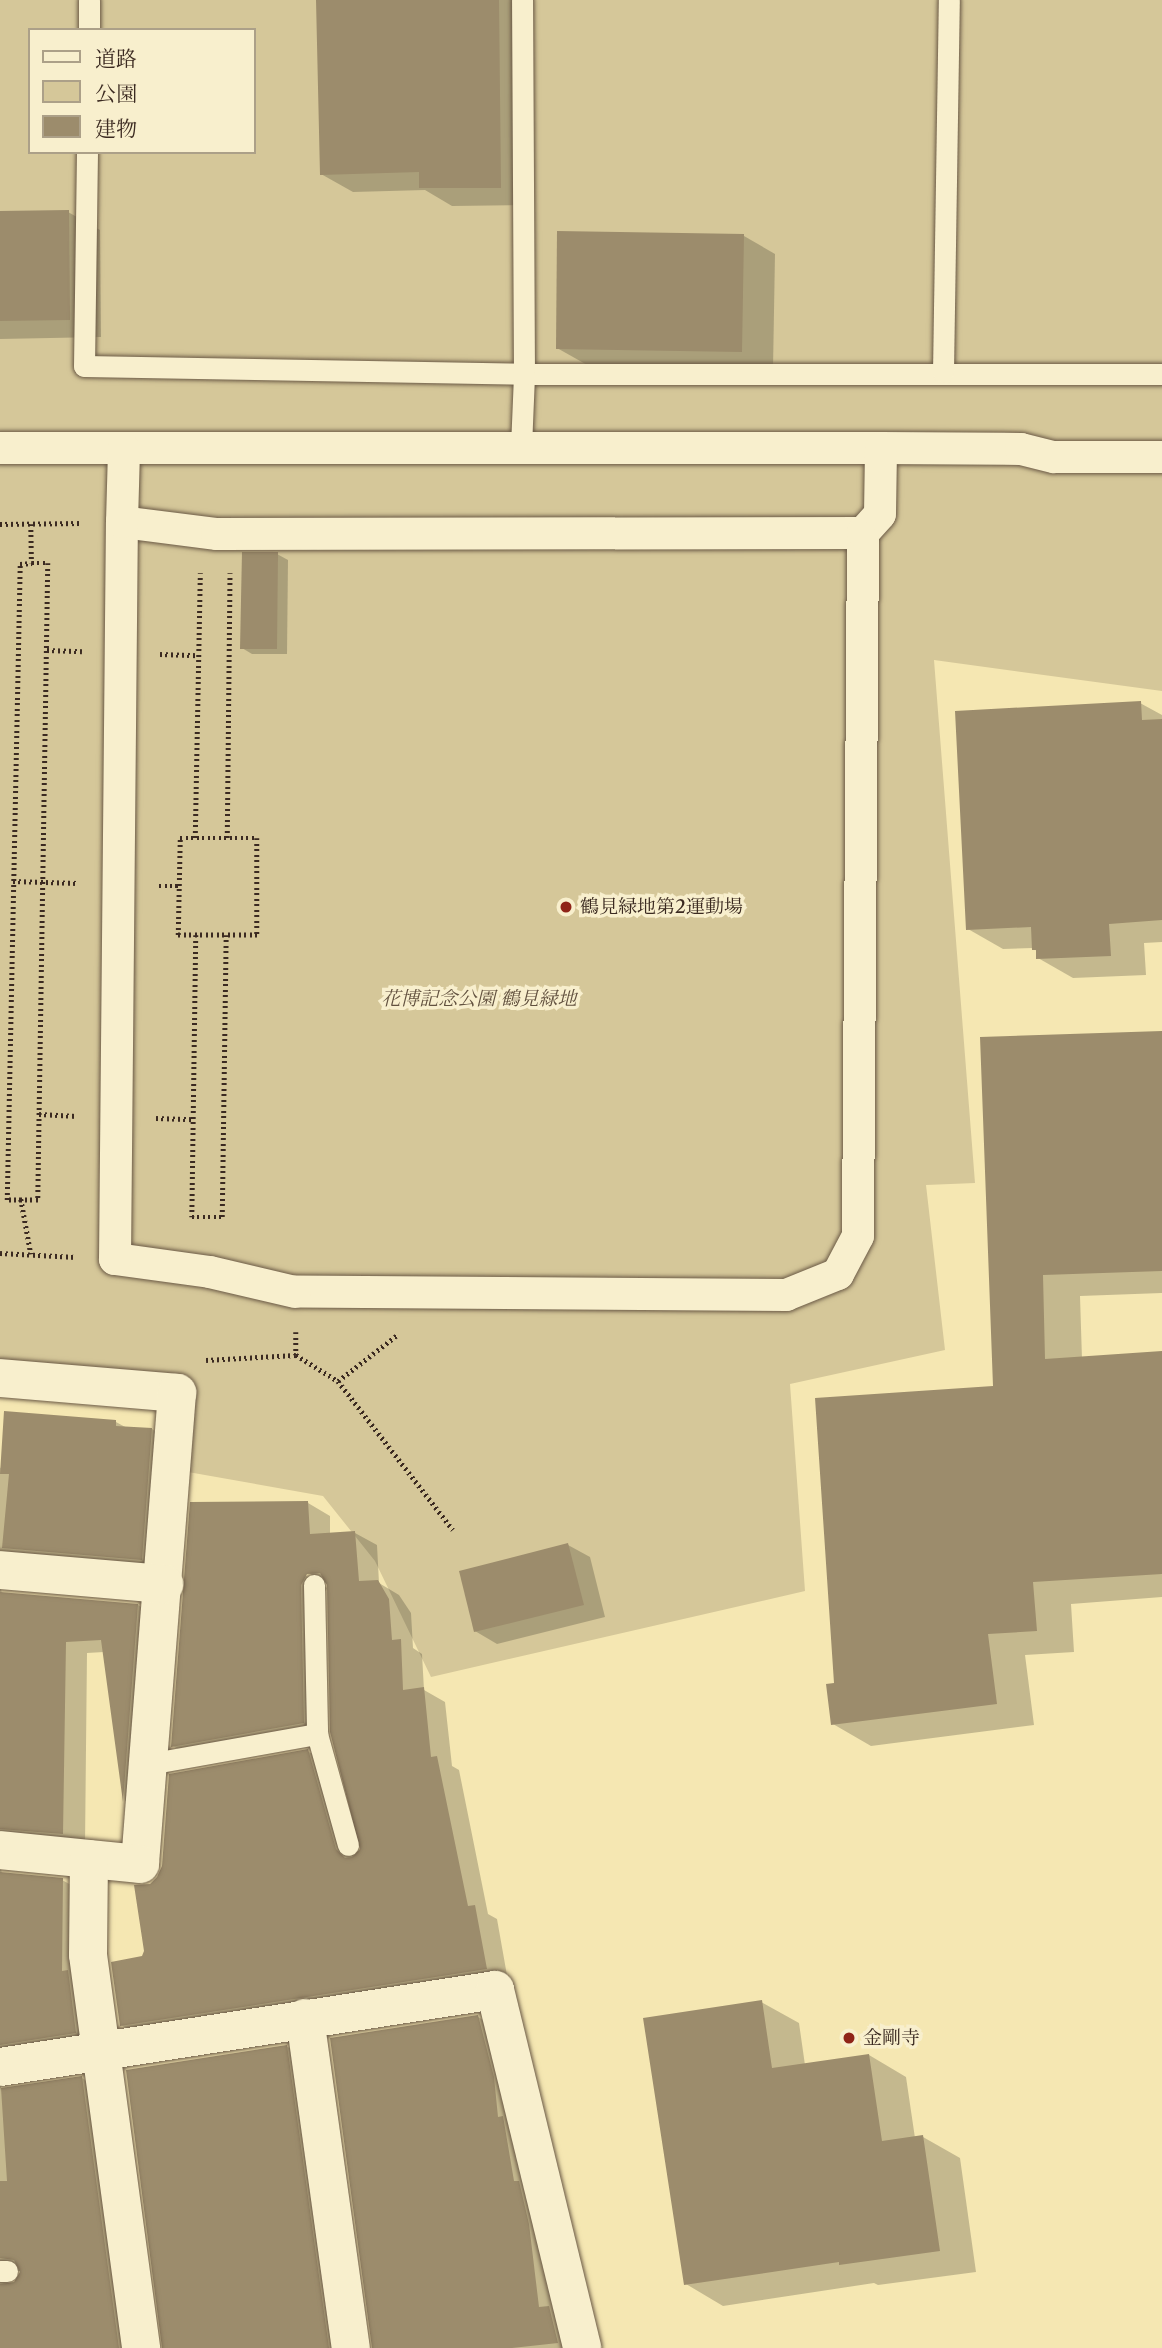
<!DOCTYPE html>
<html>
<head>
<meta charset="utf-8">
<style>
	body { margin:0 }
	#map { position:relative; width:1162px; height:2348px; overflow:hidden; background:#f5e7b2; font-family:"Libre Caslon Text","Noto Serif JP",serif }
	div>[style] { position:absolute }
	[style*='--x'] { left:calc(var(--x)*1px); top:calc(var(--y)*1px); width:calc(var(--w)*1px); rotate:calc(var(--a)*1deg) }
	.green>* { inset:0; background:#d5c799 }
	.shadow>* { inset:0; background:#0003 }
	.building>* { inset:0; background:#9c8c6c }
	.path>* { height:4.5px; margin-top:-2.25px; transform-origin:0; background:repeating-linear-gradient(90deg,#3b2a21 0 2px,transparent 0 5.5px) }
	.roads { filter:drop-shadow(0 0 2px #6a5945) drop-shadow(0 0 2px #6a5945) }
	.service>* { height:21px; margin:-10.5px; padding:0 10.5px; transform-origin:10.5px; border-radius:10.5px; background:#f8efcd }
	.pedestrian>* { height:32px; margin:-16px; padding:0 16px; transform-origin:16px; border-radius:16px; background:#f8efcd }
	.minor>* { height:38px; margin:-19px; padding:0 19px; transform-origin:19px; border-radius:19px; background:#f8efcd }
	.dots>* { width:19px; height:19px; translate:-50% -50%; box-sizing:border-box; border:4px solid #f8efcd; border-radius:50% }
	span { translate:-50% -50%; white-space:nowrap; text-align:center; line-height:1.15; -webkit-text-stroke:7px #f8efcd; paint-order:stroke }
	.poi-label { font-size:19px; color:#3b2a21 }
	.left { translate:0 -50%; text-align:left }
	.park-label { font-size:19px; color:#62513f; font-style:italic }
	.legend { position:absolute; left:28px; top:28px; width:228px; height:126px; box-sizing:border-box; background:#f8efcd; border:2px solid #aca088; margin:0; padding:9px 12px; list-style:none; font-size:21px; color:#3b2a21 }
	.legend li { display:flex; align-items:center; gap:14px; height:35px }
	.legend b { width:35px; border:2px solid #aca088 }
</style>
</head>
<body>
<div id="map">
	<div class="green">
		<i style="clip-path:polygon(evenodd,0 0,1162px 0,1162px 691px,934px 660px,975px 1183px,926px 1185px,945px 1350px,790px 1384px,805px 1591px,431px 1677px,375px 1561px,323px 1496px,188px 1472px,192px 1382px,0 1365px,0 0,30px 30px,254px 30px,254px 152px,30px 152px,30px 30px)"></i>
	</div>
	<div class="shadow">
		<i style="clip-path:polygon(318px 0,530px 0,532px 205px,452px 206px,425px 190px,353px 192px,321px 174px)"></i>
		<i style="clip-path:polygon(68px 212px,100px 230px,101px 337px,0 339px,0 213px)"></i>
		<i style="clip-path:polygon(744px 236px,775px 254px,773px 369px,589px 366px,557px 348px)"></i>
		<i style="clip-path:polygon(277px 554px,288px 560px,287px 654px,252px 654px,242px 648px)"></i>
		<i style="clip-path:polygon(1140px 703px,1162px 715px,1162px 942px,1144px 943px,1146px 975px,1073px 978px,1038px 958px,1038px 952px,1033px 948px,1003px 949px,968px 929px)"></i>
		<i style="clip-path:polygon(1162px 1032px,1162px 1293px,1080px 1296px,1082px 1359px,1162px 1353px,1162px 1597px,1071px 1604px,1074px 1652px,1025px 1655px,1034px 1725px,871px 1746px,833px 1724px,835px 1685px,994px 1388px,982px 1039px)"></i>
		<i style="clip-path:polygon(116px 1422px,127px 1428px,152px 1429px,173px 1442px,163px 1571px,0 1579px,0 1468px)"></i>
		<i style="clip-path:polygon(308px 1503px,330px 1516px,330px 1534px,355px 1533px,377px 1545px,379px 1583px,399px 1595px,411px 1613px,413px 1648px,422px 1654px,424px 1690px,445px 1702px,452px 1766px,459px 1770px,488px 1914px,497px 1919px,508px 1981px,143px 2038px,121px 2025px,144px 1957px,150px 1885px,307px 1751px,329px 1763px,355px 1856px,363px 1848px,329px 1585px,300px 1568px,298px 1571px,327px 1588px,322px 1597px,325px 1735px,195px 1758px,173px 1746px)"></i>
		<i style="clip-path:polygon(568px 1545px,590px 1557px,605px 1617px,497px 1644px,475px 1631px)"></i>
		<i style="clip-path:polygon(0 1584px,2px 1594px,138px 1605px,159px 1618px,144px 1812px,125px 1801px,104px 1652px,87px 1653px,85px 1846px,0 1859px)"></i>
		<i style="clip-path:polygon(0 1864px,2px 1874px,62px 1880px,84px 1892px,97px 2045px,0 2081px)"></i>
		<i style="clip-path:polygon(761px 2002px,799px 2023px,805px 2065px,869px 2055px,906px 2077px,915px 2138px,923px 2137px,960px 2158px,976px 2272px,878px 2285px,874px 2283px,723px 2306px,686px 2284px)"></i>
		<i style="clip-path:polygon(478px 2017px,500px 2029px,577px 2348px,374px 2348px)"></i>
		<i style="clip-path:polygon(286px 2046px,308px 2059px,348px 2348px,189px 2348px)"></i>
		<i style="clip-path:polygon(evenodd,82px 2078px,103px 2091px,134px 2348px,0 2348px,0 2085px,2px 2090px,82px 2078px,15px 2271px,21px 2271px,15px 2284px,7px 2285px,15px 2271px)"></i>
	</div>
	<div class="building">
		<i style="clip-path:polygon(316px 0,499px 0,501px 188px,419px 188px,419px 172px,320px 175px)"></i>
		<i style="clip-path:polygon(69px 210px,70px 320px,0 321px,0 211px)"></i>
		<i style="clip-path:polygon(557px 231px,744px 234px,742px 352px,556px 349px)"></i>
		<i style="clip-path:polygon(242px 552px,278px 552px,277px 649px,240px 649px)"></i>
		<i style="clip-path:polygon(1141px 701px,1142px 720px,1162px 719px,1162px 920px,1109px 924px,1111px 956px,1036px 959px,1036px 950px,1032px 950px,1031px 927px,966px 930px,955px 711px)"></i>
		<i style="clip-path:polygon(1162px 1031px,1162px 1271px,1043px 1275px,1045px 1359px,1162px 1351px,1162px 1574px,1033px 1582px,1037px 1631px,988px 1634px,997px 1704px,831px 1725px,826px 1684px,834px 1683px,815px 1398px,993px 1386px,980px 1037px)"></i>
		<i style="clip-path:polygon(4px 1411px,116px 1420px,116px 1426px,152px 1428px,142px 1560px,2px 1548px,9px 1474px,0 1474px)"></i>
		<i style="clip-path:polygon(308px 1501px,310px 1534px,355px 1531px,359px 1581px,378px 1580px,389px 1599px,392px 1640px,401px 1639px,403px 1690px,424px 1687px,431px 1757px,437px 1756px,468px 1906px,475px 1905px,487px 1969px,120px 2026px,111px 1962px,142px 1956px,144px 1951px,134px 1885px,150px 1884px,157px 1877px,162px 1866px,169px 1774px,308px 1749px,336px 1849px,345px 1858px,352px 1857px,360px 1849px,330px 1732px,327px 1585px,320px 1573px,307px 1574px,301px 1585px,304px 1723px,171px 1747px,190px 1502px)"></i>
		<i style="clip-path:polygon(568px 1543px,584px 1605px,474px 1632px,459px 1571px)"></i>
		<i style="clip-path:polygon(0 1592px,138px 1604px,123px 1802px,101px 1640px,66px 1642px,63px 1834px,0 1829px)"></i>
		<i style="clip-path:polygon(0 1872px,63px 1878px,62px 1971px,68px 1970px,76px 2033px,0 2045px)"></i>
		<i style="clip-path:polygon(762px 2000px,772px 2068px,869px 2054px,882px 2141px,923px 2135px,940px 2251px,839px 2265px,839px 2262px,684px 2285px,643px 2018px)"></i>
		<i style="clip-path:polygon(478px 2015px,494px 2077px,498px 2117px,503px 2116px,514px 2181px,519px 2181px,529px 2224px,539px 2307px,549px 2306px,558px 2343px,512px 2348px,372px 2348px,330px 2038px)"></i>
		<i style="clip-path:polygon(287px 2045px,329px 2348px,162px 2348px,126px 2070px)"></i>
		<i style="clip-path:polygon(82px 2076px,119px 2348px,0 2348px,0 2284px,14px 2282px,20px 2272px,14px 2260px,0 2258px,0 2181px,7px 2181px,1px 2088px)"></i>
	</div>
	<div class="path">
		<i style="--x:0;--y:524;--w:82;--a:-0.7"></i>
		<i style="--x:31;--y:524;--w:39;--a:89"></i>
		<i style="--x:32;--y:563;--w:16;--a:0"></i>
		<i style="--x:48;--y:563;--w:637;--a:90.9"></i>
		<i style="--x:38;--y:1200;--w:31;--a:180"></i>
		<i style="--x:7;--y:1200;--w:636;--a:-88.83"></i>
		<i style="--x:20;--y:564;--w:12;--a:-5"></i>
		<i style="--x:47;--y:650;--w:35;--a:2"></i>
		<i style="--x:160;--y:654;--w:38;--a:2"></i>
		<i style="--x:180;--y:838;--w:77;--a:0"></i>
		<i style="--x:257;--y:838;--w:97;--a:90"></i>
		<i style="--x:257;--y:935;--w:79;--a:180"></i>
		<i style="--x:178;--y:935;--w:97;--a:-88.8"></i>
		<i style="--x:195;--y:838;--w:265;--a:-88.9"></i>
		<i style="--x:227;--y:838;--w:265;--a:-89.4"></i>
		<i style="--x:13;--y:881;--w:64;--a:1.8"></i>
		<i style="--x:159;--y:886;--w:20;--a:0"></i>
		<i style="--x:196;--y:935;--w:282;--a:90.8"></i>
		<i style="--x:192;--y:1217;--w:30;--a:0"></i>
		<i style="--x:222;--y:1217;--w:282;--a:-89.2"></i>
		<i style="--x:39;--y:1114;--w:38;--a:3"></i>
		<i style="--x:156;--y:1118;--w:37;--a:2"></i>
		<i style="--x:21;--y:1199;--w:56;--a:79.7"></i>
		<i style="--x:0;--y:1253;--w:76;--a:3"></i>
		<i style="--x:296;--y:1332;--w:23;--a:90"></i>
		<i style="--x:206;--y:1360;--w:90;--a:-3.2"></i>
		<i style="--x:296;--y:1355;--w:49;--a:31.8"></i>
		<i style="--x:338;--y:1381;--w:188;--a:52.3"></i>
		<i style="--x:338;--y:1381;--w:75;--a:-37.9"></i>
	</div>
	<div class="roads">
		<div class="service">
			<i style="--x:89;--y:30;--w:30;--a:-90"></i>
			<i style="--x:87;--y:152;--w:214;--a:90.8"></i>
			<i style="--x:84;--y:366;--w:440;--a:1"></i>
			<i style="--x:524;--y:374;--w:638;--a:0"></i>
			<i style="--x:943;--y:372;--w:372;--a:-89.1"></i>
			<i style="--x:521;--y:447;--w:73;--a:-87.6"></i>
			<i style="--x:524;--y:374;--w:374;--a:-90.3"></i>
			<i style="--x:314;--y:1585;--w:149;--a:88.8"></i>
			<i style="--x:317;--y:1734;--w:115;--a:74.4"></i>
			<i style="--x:148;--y:1764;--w:172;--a:-10.1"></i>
			<i style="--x:0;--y:2271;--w:7;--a:0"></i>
		</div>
		<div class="pedestrian">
			<i style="--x:0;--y:448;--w:881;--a:0"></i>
			<i style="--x:881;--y:448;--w:140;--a:0.4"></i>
			<i style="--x:1021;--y:449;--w:34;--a:14"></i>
			<i style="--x:1054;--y:457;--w:108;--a:0"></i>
			<i style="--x:122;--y:522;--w:96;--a:7.2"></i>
			<i style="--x:217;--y:534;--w:646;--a:-0.09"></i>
			<i style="--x:863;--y:533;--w:703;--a:90.41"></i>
			<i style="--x:858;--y:1236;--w:43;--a:117.8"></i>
			<i style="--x:838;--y:1274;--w:56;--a:158"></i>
			<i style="--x:786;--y:1295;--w:491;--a:-179.6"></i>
			<i style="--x:295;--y:1292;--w:87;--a:-166.8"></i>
			<i style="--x:210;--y:1272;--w:96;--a:-172.2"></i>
			<i style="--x:115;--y:1259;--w:737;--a:-89.46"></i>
			<i style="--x:122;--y:522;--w:73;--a:-88.4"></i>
			<i style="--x:863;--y:533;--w:25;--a:-48"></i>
			<i style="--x:880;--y:514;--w:66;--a:-89.1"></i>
		</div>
		<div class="minor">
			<i style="--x:0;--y:1378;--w:178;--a:4.8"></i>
			<i style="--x:177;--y:1393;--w:472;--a:94.5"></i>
			<i style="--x:140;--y:1864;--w:141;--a:-174.3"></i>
			<i style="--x:0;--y:1570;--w:165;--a:4.9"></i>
			<i style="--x:89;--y:1859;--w:96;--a:90.6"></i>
			<i style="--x:88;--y:1955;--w:397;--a:82.3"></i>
			<i style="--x:305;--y:2018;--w:333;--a:82.1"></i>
			<i style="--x:0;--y:2067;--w:501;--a:-8.84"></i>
			<i style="--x:495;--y:1990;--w:368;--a:76.3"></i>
		</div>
	</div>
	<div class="dots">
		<i style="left:566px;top:907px;background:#8f2418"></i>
		<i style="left:849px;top:2038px;background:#8f2418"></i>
	</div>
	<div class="poi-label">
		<span class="left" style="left:580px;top:907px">鶴見緑地第2運動場</span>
		<span class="left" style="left:863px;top:2038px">金剛寺</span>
	</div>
	<div class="park-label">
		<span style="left:479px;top:999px">花博記念公園 鶴見緑地</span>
	</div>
	<ul class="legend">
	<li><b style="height:9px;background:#f8efcd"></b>道路</li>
	<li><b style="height:19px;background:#d5c799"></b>公園</li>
	<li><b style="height:19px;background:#9c8c6c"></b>建物</li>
	</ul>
</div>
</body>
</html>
